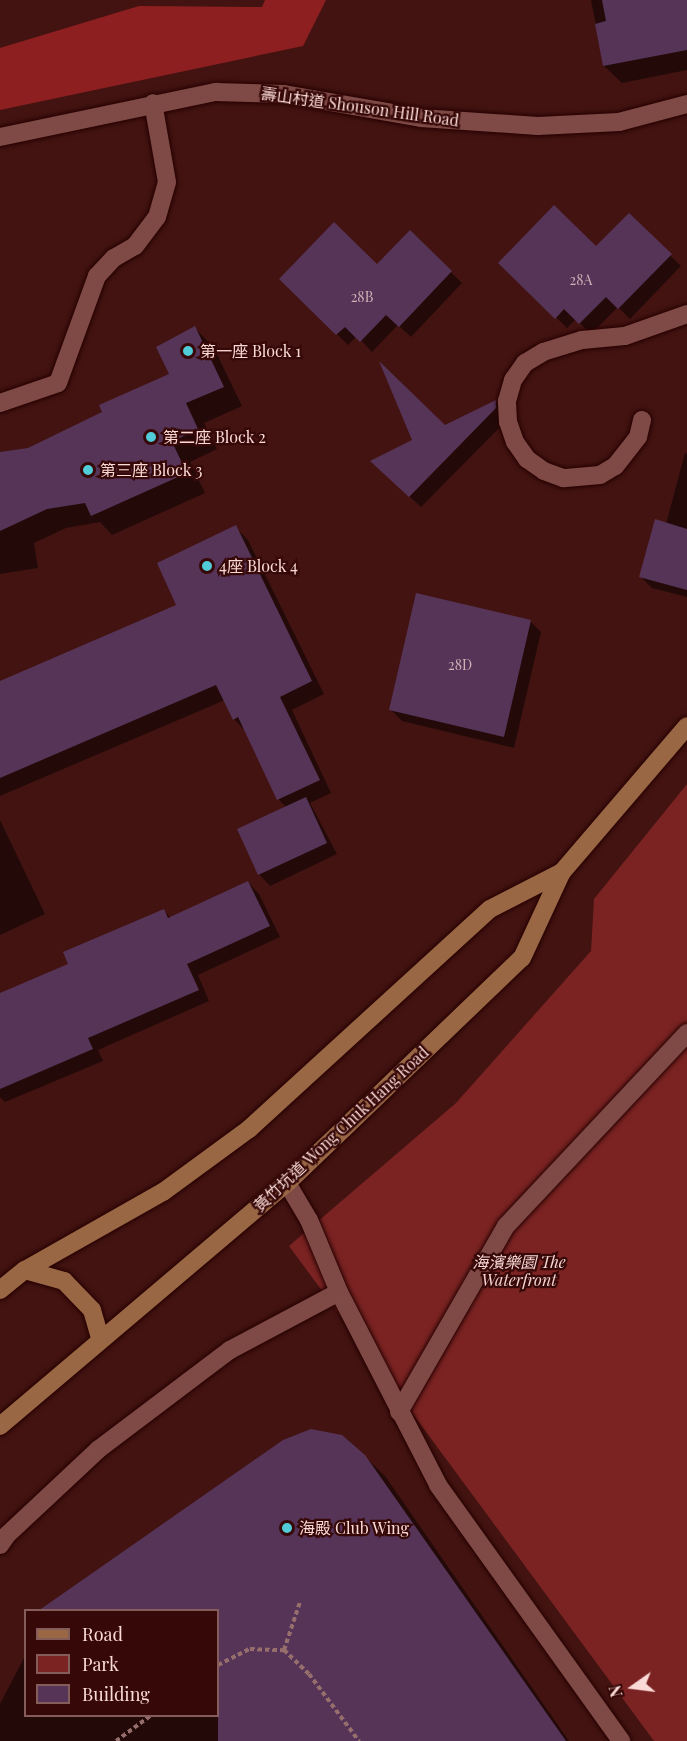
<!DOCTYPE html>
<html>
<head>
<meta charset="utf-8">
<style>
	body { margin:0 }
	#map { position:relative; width:687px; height:1741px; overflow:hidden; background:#421311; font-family:"Playfair Display","Noto Sans TC",serif }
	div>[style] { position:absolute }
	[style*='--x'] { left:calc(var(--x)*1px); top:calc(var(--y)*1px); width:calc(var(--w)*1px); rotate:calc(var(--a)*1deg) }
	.green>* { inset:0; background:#7a2322 }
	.forest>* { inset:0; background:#8e1f20 }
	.shadow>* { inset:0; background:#0007 }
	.building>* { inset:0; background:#563458 }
	.path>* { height:4px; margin-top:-2px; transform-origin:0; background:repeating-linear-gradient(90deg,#966e6b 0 4.5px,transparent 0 7.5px) }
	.roads { filter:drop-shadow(0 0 2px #260000) drop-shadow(0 0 2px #260000) }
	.lane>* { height:18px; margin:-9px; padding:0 9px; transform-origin:9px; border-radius:9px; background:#7f4a45 }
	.street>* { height:18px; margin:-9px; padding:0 9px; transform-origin:9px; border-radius:9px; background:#7f4a45 }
	.secondary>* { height:18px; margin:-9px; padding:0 9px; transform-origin:9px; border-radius:9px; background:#9a6745 }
	.dots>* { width:16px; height:16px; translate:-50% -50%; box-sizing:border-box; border:3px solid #360808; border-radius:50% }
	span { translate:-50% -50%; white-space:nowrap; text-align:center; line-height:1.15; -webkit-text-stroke:4.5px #360808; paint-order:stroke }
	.number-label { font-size:14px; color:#d1b0b6 }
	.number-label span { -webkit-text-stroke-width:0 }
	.street-label { font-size:16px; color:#fadad6 }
	.poi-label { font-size:16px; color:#fadad6 }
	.left { translate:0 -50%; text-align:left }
	.park-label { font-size:16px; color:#f5d6d2; font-style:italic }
	.legend { position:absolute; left:24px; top:1609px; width:195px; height:108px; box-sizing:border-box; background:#360808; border:2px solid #845c5a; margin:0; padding:8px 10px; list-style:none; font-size:18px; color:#fadad6 }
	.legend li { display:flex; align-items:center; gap:12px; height:30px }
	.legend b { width:30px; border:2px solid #845c5a }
	.north { position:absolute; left:603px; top:1657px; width:60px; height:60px; -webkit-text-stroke:4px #360808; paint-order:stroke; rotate:256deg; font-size:16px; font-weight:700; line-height:24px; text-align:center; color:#fadad6 }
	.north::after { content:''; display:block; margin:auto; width:21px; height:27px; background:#fadad6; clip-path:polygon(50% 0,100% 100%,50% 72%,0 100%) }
</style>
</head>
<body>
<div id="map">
	<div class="green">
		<i style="clip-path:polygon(687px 784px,687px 1741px,654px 1741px,289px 1246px,456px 1103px,591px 951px,594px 899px)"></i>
	</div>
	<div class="forest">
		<i style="clip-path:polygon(265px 0,326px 0,303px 46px,0 110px,0 48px,139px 6px,262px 7px)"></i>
	</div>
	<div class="shadow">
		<i style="clip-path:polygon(591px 0,687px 0,687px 70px,622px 83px,604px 66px)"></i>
		<i style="clip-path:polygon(629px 215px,681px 266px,630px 319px,618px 307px,591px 334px,576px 319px,567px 328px,500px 263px,596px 248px)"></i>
		<i style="clip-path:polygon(410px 232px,462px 283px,411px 337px,398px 325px,372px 352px,357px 336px,348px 345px,281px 279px,377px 266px)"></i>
		<i style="clip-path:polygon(195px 328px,214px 348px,242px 406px,204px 423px,217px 449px,190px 462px,205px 493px,112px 535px,100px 522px,66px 528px,34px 543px,38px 568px,0 574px,0 454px,29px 449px,104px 413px,171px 374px)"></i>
		<i style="clip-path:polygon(496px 402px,506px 413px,507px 420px,421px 507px,383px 472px,445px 427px)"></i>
		<i style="clip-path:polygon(685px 453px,687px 454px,687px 597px,652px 588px,641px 577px,666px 524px)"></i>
		<i style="clip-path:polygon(235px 527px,248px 540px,324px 694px,292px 710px,331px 793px,310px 803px,337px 854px,270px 886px,259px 874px,287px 808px,278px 799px,247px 733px,234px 719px,225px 700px,0 796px,0 683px,178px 606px)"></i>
		<i style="clip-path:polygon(530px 621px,541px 632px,514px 748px,402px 721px,391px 710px)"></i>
		<i style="clip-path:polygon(0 820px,45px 914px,0 935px)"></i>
		<i style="clip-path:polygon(248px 882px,259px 894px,280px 937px,198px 975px,209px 1001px,98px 1050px,103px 1061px,5px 1102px,0 1097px,0 995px,70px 965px,164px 911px,171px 918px)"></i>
		<i style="clip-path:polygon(364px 1456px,385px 1476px,569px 1741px,0 1741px,0 1704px,26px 1654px,26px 1716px,218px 1716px,218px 1610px)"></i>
	</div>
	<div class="building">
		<i style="clip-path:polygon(602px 0,687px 0,687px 50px,603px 66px,595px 24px,606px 21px)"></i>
		<i style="clip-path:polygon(554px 205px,596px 246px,629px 213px,672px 254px,618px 309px,606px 297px,579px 324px,564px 309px,555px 319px,498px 263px)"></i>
		<i style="clip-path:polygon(334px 222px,377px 264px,410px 230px,452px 271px,399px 327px,386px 315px,360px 342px,345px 327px,336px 335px,279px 279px)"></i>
		<i style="clip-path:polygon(195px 326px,224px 387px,186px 403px,198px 429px,172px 442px,187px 473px,91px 516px,85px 503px,47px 509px,0 531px,0 452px,28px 448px,102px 412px,99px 405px,169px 374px,156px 347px)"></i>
		<i style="clip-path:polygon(379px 361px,445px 425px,496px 400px,496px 408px,409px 497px,370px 461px,412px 440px)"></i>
		<i style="clip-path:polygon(655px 519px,687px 529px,687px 590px,639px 577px)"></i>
		<i style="clip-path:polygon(236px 525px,312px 681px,280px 697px,320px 780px,277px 800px,238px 717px,233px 720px,216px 685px,0 778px,0 681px,176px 605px,157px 563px)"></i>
		<i style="clip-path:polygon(416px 593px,531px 620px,504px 737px,389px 710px)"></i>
		<i style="clip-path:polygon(306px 797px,327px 843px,258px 875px,237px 829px)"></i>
		<i style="clip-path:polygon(248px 881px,270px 926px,187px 964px,199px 990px,88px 1038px,93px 1049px,0 1089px,0 993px,68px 964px,63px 952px,164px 909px,168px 918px)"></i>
		<i style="clip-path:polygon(311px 1429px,342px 1435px,365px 1455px,566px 1741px,218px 1741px,218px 1611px,38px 1611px,283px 1440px)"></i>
	</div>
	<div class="path">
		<i style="--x:284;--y:1650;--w:51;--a:-71.6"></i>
		<i style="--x:218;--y:1665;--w:36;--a:-27"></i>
		<i style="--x:250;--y:1649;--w:34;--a:2"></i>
		<i style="--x:284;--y:1650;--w:35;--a:44"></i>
		<i style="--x:309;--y:1674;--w:84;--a:53.3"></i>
		<i style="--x:116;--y:1741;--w:42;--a:-36.3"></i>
	</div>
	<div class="roads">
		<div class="lane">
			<i style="--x:0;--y:403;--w:61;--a:-19"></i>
			<i style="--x:58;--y:383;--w:114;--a:-70"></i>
			<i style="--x:97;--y:276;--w:25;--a:-47"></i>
			<i style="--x:114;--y:258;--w:24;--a:-30"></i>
			<i style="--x:135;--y:246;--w:36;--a:-53"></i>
			<i style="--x:157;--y:217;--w:36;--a:-74"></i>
			<i style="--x:167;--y:182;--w:80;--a:-100"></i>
			<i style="--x:642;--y:420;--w:17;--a:103"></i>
			<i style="--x:638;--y:437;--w:37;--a:128"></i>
			<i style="--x:615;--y:466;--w:17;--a:149"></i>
			<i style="--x:600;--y:475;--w:37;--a:175"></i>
			<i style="--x:563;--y:478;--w:20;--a:-160"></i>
			<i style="--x:544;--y:471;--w:21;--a:-145"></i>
			<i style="--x:527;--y:459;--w:21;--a:-125"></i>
			<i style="--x:515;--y:442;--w:21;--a:-109"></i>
			<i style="--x:508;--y:422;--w:21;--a:-93"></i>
			<i style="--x:507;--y:401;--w:22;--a:-74"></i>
			<i style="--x:513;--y:380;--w:21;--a:-55"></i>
			<i style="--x:525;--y:363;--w:21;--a:-31"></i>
			<i style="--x:543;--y:352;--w:41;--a:-17.1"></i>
			<i style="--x:582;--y:340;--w:43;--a:-5.3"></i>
			<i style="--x:625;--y:336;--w:66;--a:-19.5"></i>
			<i style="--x:287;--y:1183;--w:43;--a:59.3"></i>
			<i style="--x:309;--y:1220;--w:78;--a:67.4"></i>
			<i style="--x:339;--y:1292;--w:217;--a:62.8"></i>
			<i style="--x:438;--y:1485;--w:315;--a:54.4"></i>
			<i style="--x:399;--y:1412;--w:215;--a:-60.1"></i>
			<i style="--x:506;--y:1226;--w:265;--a:-46.8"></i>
			<i style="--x:0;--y:1545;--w:12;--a:-55"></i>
			<i style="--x:7;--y:1535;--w:126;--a:-43.1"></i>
			<i style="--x:99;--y:1449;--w:164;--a:-37.1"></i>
			<i style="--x:230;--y:1350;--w:123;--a:-28"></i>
		</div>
		<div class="street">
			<i style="--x:0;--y:137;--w:221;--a:-11.8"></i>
			<i style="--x:216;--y:92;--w:68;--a:1.7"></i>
			<i style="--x:284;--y:94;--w:139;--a:9.9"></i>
			<i style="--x:421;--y:118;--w:117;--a:3.9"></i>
			<i style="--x:538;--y:126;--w:81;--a:-2.8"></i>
			<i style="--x:619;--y:122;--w:70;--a:-14.8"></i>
		</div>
		<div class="secondary">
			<i style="--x:25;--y:1270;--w:41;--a:15.8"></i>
			<i style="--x:64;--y:1281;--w:40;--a:46"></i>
			<i style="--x:92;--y:1310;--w:29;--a:74"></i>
			<i style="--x:0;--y:1290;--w:32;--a:-39"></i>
			<i style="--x:25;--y:1270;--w:159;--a:-29.5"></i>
			<i style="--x:163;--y:1192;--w:107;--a:-36.2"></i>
			<i style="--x:249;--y:1129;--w:326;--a:-42.4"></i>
			<i style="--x:490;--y:909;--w:81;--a:-27.2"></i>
			<i style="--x:0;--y:1426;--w:376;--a:-40.3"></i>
			<i style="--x:287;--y:1183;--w:325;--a:-43.8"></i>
			<i style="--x:522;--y:958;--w:95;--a:-65.1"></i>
			<i style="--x:562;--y:872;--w:192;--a:-49.4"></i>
		</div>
	</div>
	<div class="dots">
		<i style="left:188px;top:351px;background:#52cbd8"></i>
		<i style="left:151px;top:437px;background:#52cbd8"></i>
		<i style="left:88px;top:470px;background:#52cbd8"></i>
		<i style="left:207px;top:566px;background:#52cbd8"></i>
		<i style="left:287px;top:1528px;background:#52cbd8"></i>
	</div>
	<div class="number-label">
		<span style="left:581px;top:280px">28A</span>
		<span style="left:362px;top:297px">28B</span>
		<span style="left:460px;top:665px">28D</span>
	</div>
	<div class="street-label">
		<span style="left:360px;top:107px;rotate:8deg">壽山村道 Shouson Hill Road</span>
		<span style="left:341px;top:1129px;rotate:-43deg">黃竹坑道 Wong Chuk Hang Road</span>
	</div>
	<div class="poi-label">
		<span class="left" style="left:200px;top:351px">第一座 Block 1</span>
		<span class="left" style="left:163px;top:437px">第二座 Block 2</span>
		<span class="left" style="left:100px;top:470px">第三座 Block 3</span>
		<span class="left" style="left:219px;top:566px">4座 Block 4</span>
		<span class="left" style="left:299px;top:1528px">海殿 Club Wing</span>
	</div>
	<div class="park-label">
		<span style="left:519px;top:1271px">海濱樂園 The<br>Waterfront</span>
	</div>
	<ul class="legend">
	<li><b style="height:8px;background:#9a6745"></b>Road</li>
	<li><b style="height:16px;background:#7a2322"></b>Park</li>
	<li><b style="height:16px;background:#563458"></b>Building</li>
	</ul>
	<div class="north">N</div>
</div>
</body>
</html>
